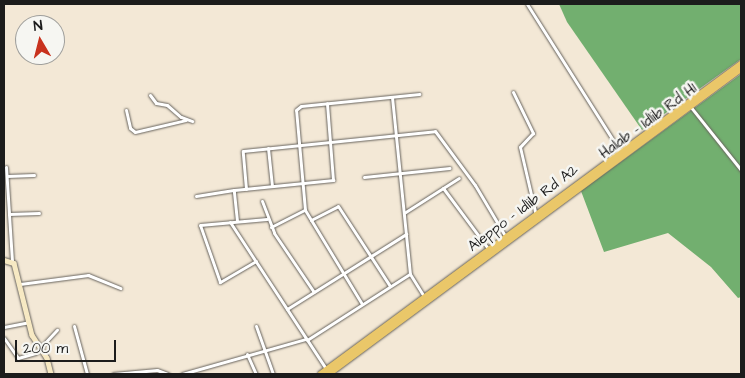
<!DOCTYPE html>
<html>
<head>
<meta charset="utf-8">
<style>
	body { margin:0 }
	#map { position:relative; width:745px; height:378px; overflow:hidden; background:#f3e8d6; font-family:"Architects Daughter",sans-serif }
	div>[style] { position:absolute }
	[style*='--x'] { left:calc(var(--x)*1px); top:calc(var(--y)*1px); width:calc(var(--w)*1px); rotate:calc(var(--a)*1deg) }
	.forest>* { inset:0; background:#72af6f }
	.roads { filter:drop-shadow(0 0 1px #67635d) drop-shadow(0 0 1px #67635d) }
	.street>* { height:3px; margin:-1.5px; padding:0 1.5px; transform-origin:1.5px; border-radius:1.5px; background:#fff }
	.secondary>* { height:4.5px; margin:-2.25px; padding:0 2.25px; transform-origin:2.25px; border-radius:2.25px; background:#f7e9c3 }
	.highway>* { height:5.5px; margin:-2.75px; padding:0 2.75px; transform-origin:2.75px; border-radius:2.75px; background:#eac769 }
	span { translate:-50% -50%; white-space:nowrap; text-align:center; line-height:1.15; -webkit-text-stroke:5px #f6f6f2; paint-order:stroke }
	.street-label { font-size:15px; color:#1c1c1c }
	.frame { position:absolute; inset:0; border:5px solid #1c1c1c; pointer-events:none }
	.north { position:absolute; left:15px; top:15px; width:50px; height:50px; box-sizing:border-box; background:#f6f6f2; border:1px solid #9f9f9c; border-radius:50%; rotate:352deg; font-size:14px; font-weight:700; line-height:20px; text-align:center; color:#1c1c1c }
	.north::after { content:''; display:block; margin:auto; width:18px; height:22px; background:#c8321e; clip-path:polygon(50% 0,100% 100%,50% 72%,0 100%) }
	.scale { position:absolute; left:15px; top:340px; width:101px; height:22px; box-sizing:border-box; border:2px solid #1c1c1c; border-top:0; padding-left:6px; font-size:15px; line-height:18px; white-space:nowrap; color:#1c1c1c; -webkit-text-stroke:4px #f6f6f2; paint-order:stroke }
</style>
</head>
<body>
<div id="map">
	<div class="forest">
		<i style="clip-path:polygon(559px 4px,741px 4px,741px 59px,642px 130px,567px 22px)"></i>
		<i style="clip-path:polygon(741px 74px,741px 297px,738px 298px,711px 267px,668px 233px,604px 252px,581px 191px)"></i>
	</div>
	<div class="roads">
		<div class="street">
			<i style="--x:527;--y:4;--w:174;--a:57.7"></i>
			<i style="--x:513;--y:92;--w:46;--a:64"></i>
			<i style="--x:533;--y:133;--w:19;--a:133"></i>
			<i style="--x:520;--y:147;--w:71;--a:76.9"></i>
			<i style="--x:150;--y:95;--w:10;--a:53"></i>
			<i style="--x:156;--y:103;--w:11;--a:10"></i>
			<i style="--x:167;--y:105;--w:18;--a:41"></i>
			<i style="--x:181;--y:117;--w:12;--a:20"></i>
			<i style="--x:392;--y:97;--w:178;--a:84.2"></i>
			<i style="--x:410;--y:274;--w:28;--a:58"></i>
			<i style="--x:690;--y:106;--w:82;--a:51.4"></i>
			<i style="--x:126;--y:110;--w:18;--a:77"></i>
			<i style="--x:130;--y:128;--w:6;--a:39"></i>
			<i style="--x:135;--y:132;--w:52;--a:-13.2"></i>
			<i style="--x:268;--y:148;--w:38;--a:84"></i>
			<i style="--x:6;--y:167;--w:47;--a:86.3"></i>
			<i style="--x:7;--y:176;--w:27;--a:-2"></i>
			<i style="--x:364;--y:177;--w:86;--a:-6"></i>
			<i style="--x:443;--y:188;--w:74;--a:53.3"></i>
			<i style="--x:246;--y:189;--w:38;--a:-95"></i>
			<i style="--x:243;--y:151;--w:193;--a:-5.9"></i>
			<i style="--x:435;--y:131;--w:67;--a:53.5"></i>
			<i style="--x:475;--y:185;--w:57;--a:59.4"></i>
			<i style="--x:196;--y:196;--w:38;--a:-9"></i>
			<i style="--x:262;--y:201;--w:34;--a:69"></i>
			<i style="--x:274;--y:233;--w:71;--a:55.9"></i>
			<i style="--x:404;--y:213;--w:65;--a:-32.5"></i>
			<i style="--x:311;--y:220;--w:30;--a:-27"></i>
			<i style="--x:338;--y:206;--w:95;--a:57"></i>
			<i style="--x:237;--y:221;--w:31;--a:-96"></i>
			<i style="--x:234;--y:190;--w:100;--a:-5.8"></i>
			<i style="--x:333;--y:180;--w:77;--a:-94.5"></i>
			<i style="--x:230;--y:222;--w:177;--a:56.8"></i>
			<i style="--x:271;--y:227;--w:38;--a:-27"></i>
			<i style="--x:12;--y:261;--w:47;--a:-93.7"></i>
			<i style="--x:9;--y:214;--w:30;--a:-2"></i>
			<i style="--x:256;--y:261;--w:42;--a:149.7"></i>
			<i style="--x:220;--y:282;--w:60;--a:-109.3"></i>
			<i style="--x:200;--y:225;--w:67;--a:-5.1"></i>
			<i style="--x:20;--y:284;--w:69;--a:-7.5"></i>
			<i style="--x:88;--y:275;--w:35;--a:22"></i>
			<i style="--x:362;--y:304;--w:110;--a:-121.2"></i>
			<i style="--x:305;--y:210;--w:100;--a:-95.1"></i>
			<i style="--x:296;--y:110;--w:6;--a:-39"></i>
			<i style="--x:301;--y:106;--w:119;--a:-5.8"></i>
			<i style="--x:287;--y:309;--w:141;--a:-32.2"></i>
			<i style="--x:74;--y:326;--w:50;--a:74.8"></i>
			<i style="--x:256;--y:326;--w:51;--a:70.5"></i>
			<i style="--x:4;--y:327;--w:25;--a:-11"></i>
			<i style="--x:4;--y:338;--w:24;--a:55"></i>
			<i style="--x:18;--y:358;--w:19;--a:-16"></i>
			<i style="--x:307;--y:340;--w:122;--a:-32.7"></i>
			<i style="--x:40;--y:348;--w:25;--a:-47"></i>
			<i style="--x:247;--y:354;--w:22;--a:66"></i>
			<i style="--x:113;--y:374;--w:44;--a:-5.2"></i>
			<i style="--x:157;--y:370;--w:12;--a:20"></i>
			<i style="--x:182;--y:374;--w:129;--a:-15.8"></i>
		</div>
		<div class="secondary">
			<i style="--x:4;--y:260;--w:10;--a:17"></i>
			<i style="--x:14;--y:263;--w:74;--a:76"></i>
			<i style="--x:32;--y:335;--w:27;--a:57"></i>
			<i style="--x:47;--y:358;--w:16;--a:76"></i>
		</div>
		<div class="highway">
			<i style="--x:321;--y:374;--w:522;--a:-36.43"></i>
			<i style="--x:329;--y:374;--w:513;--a:-36.51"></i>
		</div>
	</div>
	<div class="street-label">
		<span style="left:648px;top:121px;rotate:-36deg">Halab - Idlib Rd H1</span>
		<span style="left:523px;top:208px;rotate:-37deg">Aleppo - Idlib Rd A2</span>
	</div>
	<div class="frame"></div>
	<div class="north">N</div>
	<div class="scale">200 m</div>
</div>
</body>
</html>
